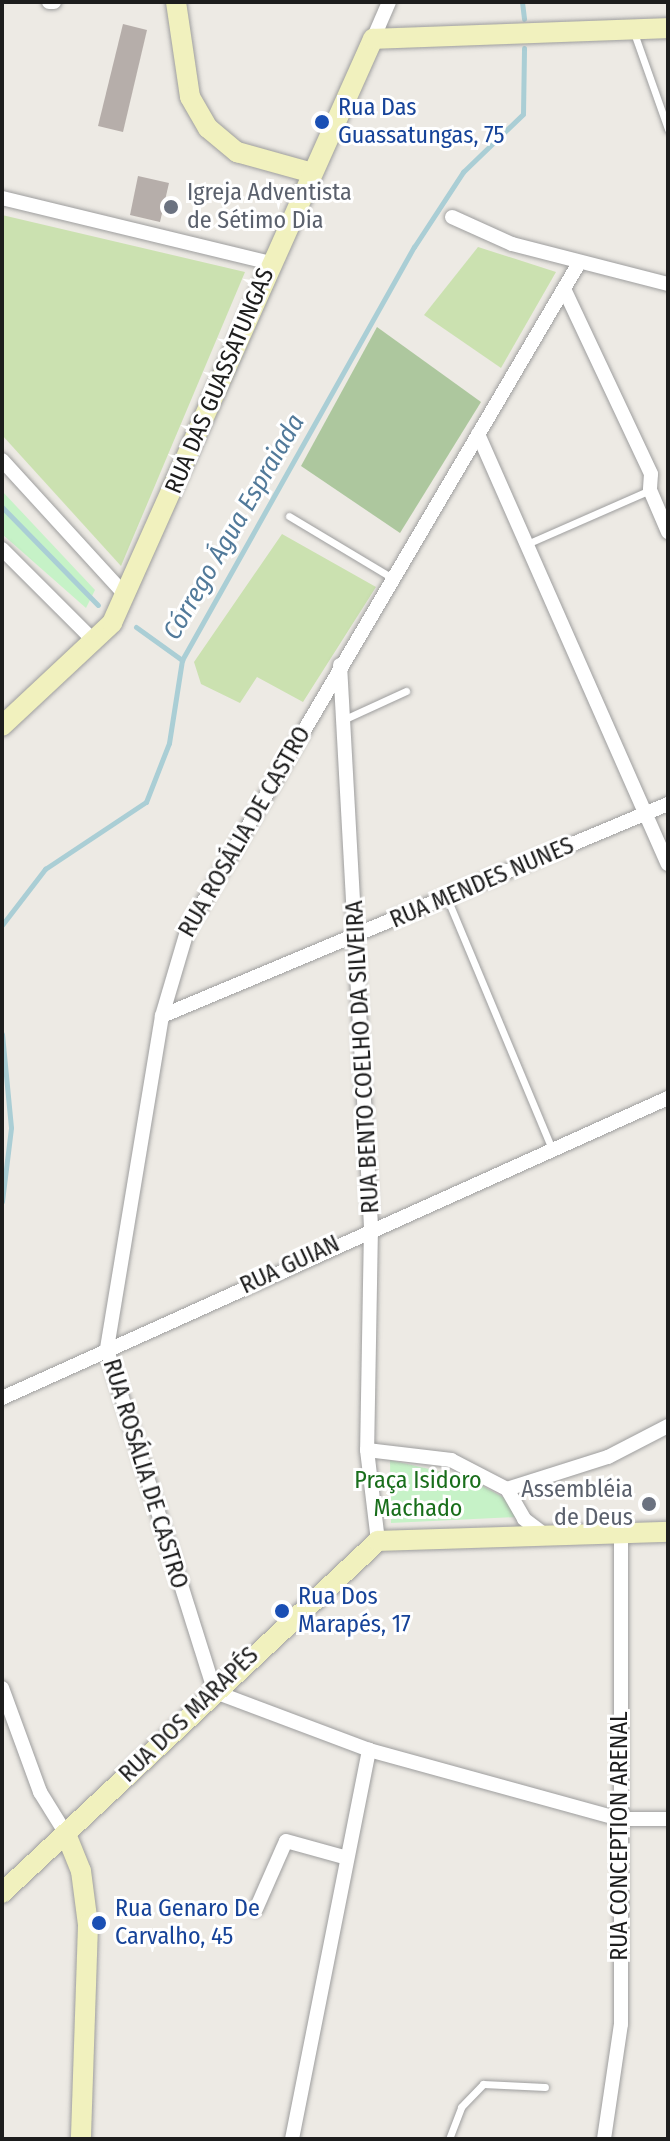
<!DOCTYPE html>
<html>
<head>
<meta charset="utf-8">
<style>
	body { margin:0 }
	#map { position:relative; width:670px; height:2141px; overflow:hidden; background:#edeae4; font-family:"Fira Sans Condensed",sans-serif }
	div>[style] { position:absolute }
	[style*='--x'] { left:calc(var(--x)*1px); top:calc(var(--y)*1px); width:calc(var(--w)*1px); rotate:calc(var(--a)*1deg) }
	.grass>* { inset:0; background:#cbe1b0 }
	.forest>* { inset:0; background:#adc79e }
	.park>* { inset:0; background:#c6f2c7 }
	.stream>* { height:5px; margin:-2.5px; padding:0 2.5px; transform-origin:2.5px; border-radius:2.5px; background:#aaced5 }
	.building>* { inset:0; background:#b6aeaa }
	.roads { filter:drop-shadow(0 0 2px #9e9e9e) drop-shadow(0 0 2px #9e9e9e) }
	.lane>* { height:7px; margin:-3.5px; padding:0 3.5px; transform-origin:3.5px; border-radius:3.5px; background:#fff }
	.street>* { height:14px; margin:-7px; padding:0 7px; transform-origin:7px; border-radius:7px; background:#fff }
	.secondary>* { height:20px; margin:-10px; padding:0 10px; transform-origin:10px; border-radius:10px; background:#f1f1be }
	.dots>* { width:22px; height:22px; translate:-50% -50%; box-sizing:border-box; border:4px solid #fff; border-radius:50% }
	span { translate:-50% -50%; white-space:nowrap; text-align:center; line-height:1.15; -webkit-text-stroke:6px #fff; paint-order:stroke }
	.transit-label { font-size:24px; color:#164399 }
	.left { translate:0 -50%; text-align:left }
	.worship-label { font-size:24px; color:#5b616d }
	.right { translate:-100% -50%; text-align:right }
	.street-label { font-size:24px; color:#1d1d1d }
	.park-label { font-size:24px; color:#196e1b }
	.water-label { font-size:26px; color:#527a9a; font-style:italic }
	.frame { position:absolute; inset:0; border:4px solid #1d1d1d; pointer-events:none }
</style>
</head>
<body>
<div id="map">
	<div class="grass">
		<i style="clip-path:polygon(2px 215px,245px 272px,121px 566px,2px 435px)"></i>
		<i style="clip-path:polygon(478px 247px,556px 272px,501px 368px,424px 315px)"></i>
		<i style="clip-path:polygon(282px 534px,376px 587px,303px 702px,257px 677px,240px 703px,201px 684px,194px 662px)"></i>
	</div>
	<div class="forest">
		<i style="clip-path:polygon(377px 327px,481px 402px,400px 533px,301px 466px)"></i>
	</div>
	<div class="park">
		<i style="clip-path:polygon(2px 491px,95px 590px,86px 608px,2px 534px)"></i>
		<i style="clip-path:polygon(390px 1460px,468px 1478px,510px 1501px,516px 1517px,391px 1523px)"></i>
	</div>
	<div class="stream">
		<i style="--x:522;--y:2;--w:17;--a:83"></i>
		<i style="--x:2;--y:507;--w:137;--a:45.6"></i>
		<i style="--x:136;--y:627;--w:57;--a:35.7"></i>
		<i style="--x:2;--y:925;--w:71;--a:-52.5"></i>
		<i style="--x:45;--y:869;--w:121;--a:-33.6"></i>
		<i style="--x:146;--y:802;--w:63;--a:-68.7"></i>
		<i style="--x:169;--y:743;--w:84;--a:-81.1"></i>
		<i style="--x:182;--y:660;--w:474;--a:-60.7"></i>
		<i style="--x:414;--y:247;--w:90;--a:-56.8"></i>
		<i style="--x:463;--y:172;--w:83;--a:-44"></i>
		<i style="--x:523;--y:114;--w:66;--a:-89.1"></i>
		<i style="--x:2;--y:1034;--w:94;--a:84.5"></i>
		<i style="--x:11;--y:1128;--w:74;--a:97"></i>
	</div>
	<div class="building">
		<i style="clip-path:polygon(123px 24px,147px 30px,123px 132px,98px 126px)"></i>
		<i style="clip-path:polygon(138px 176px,169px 183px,160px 222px,130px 215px)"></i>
	</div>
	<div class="roads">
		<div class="lane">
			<i style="--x:634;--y:33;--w:102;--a:70.5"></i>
			<i style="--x:289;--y:516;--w:120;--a:31"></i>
			<i style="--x:527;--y:544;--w:134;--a:-23.7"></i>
			<i style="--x:347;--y:718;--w:65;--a:-24.6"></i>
			<i style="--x:447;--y:898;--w:270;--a:67.3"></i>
			<i style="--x:449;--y:2139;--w:34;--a:-69"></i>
			<i style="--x:461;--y:2107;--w:32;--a:-46"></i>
			<i style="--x:483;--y:2084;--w:62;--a:2.8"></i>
		</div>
		<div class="street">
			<i style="--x:49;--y:2;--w:5;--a:0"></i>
			<i style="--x:373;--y:39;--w:40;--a:-66.6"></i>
			<i style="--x:2;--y:198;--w:277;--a:13.6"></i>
			<i style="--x:452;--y:217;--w:66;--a:24.2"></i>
			<i style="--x:512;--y:244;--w:161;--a:14.4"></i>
			<i style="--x:579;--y:263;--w:771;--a:120.45"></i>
			<i style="--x:188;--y:928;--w:92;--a:106.5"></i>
			<i style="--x:162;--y:1016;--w:338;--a:99.4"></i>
			<i style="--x:107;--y:1350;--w:359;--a:72.5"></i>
			<i style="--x:215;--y:1692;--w:165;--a:20.6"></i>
			<i style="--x:369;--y:1750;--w:260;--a:15.4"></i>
			<i style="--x:620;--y:1819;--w:48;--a:0"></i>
			<i style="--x:565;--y:291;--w:202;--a:64.8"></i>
			<i style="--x:651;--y:474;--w:16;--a:94"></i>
			<i style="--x:650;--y:490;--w:46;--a:66.8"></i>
			<i style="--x:478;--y:434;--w:470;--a:66.2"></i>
			<i style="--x:2;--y:460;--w:184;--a:47.6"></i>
			<i style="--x:2;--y:549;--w:130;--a:45"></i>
			<i style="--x:340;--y:665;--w:563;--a:86.84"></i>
			<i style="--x:371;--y:1227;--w:223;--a:91"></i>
			<i style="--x:367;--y:1450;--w:92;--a:83.1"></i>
			<i style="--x:162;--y:1016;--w:549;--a:-22.73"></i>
			<i style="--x:2;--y:1398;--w:730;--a:-24.25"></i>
			<i style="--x:367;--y:1450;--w:85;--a:6.8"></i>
			<i style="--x:451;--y:1460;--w:63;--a:27.4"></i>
			<i style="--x:507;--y:1489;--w:106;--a:-17.6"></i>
			<i style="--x:608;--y:1457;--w:68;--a:-27.3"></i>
			<i style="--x:507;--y:1489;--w:34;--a:60"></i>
			<i style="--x:524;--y:1519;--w:25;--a:37"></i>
			<i style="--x:2;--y:1688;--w:111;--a:69.9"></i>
			<i style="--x:40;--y:1792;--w:49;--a:58.2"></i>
			<i style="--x:256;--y:1909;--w:74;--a:-66.2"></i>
			<i style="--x:286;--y:1841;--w:60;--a:15.4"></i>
			<i style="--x:292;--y:2139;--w:397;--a:-78.8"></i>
			<i style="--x:604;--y:2139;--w:116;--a:-81.6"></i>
			<i style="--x:621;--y:2024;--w:492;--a:-90"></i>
		</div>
		<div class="secondary">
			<i style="--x:176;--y:2;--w:96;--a:81.6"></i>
			<i style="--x:190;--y:97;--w:36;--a:60"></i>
			<i style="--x:208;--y:128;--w:38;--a:40"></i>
			<i style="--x:237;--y:152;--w:78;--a:15.6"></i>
			<i style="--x:2;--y:726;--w:151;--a:-43.1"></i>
			<i style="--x:112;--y:623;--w:640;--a:-65.92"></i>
			<i style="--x:373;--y:39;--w:295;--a:-2.1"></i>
			<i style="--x:66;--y:1834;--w:40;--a:68"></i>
			<i style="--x:81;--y:1871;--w:54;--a:82.6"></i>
			<i style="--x:88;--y:1925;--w:214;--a:91.9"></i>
			<i style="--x:2;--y:1893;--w:515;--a:-43.11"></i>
			<i style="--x:378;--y:1541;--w:290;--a:-1.8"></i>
		</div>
	</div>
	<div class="dots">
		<i style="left:322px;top:122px;background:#1a4fb4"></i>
		<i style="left:171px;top:207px;background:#6b7280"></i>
		<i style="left:649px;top:1504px;background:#6b7280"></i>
		<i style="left:282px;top:1611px;background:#1a4fb4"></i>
		<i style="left:99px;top:1923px;background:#1a4fb4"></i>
	</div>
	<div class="transit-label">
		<span class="left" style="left:338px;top:122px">Rua Das<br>Guassatungas, 75</span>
		<span class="left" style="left:298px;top:1611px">Rua Dos<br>Marapés, 17</span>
		<span class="left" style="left:115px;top:1923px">Rua Genaro De<br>Carvalho, 45</span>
	</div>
	<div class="worship-label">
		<span class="left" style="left:187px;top:207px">Igreja Adventista<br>de Sétimo Dia</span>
		<span class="right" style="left:633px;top:1504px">Assembléia<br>de Deus</span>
	</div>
	<div class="street-label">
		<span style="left:220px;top:381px;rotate:-67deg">RUA DAS GUASSATUNGAS</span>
		<span style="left:245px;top:832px;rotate:-60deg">RUA ROSÁLIA DE CASTRO</span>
		<span style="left:482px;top:883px;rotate:-23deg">RUA MENDES NUNES</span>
		<span style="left:363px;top:1057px;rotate:-93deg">RUA BENTO COELHO DA SILVEIRA</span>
		<span style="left:290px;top:1265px;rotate:-25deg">RUA GUIAN</span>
		<span style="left:145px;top:1474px;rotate:73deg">RUA ROSÁLIA DE CASTRO</span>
		<span style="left:189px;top:1715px;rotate:-44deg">RUA DOS MARAPÉS</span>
		<span style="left:620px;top:1836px;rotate:-90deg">RUA CONCEPTION ARENAL</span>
	</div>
	<div class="park-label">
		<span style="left:418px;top:1495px">Praça Isidoro<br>Machado</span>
	</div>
	<div class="water-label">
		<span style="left:234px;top:527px;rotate:-60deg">Córrego Água Espraiada</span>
	</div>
	<div class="frame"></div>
</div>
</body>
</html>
